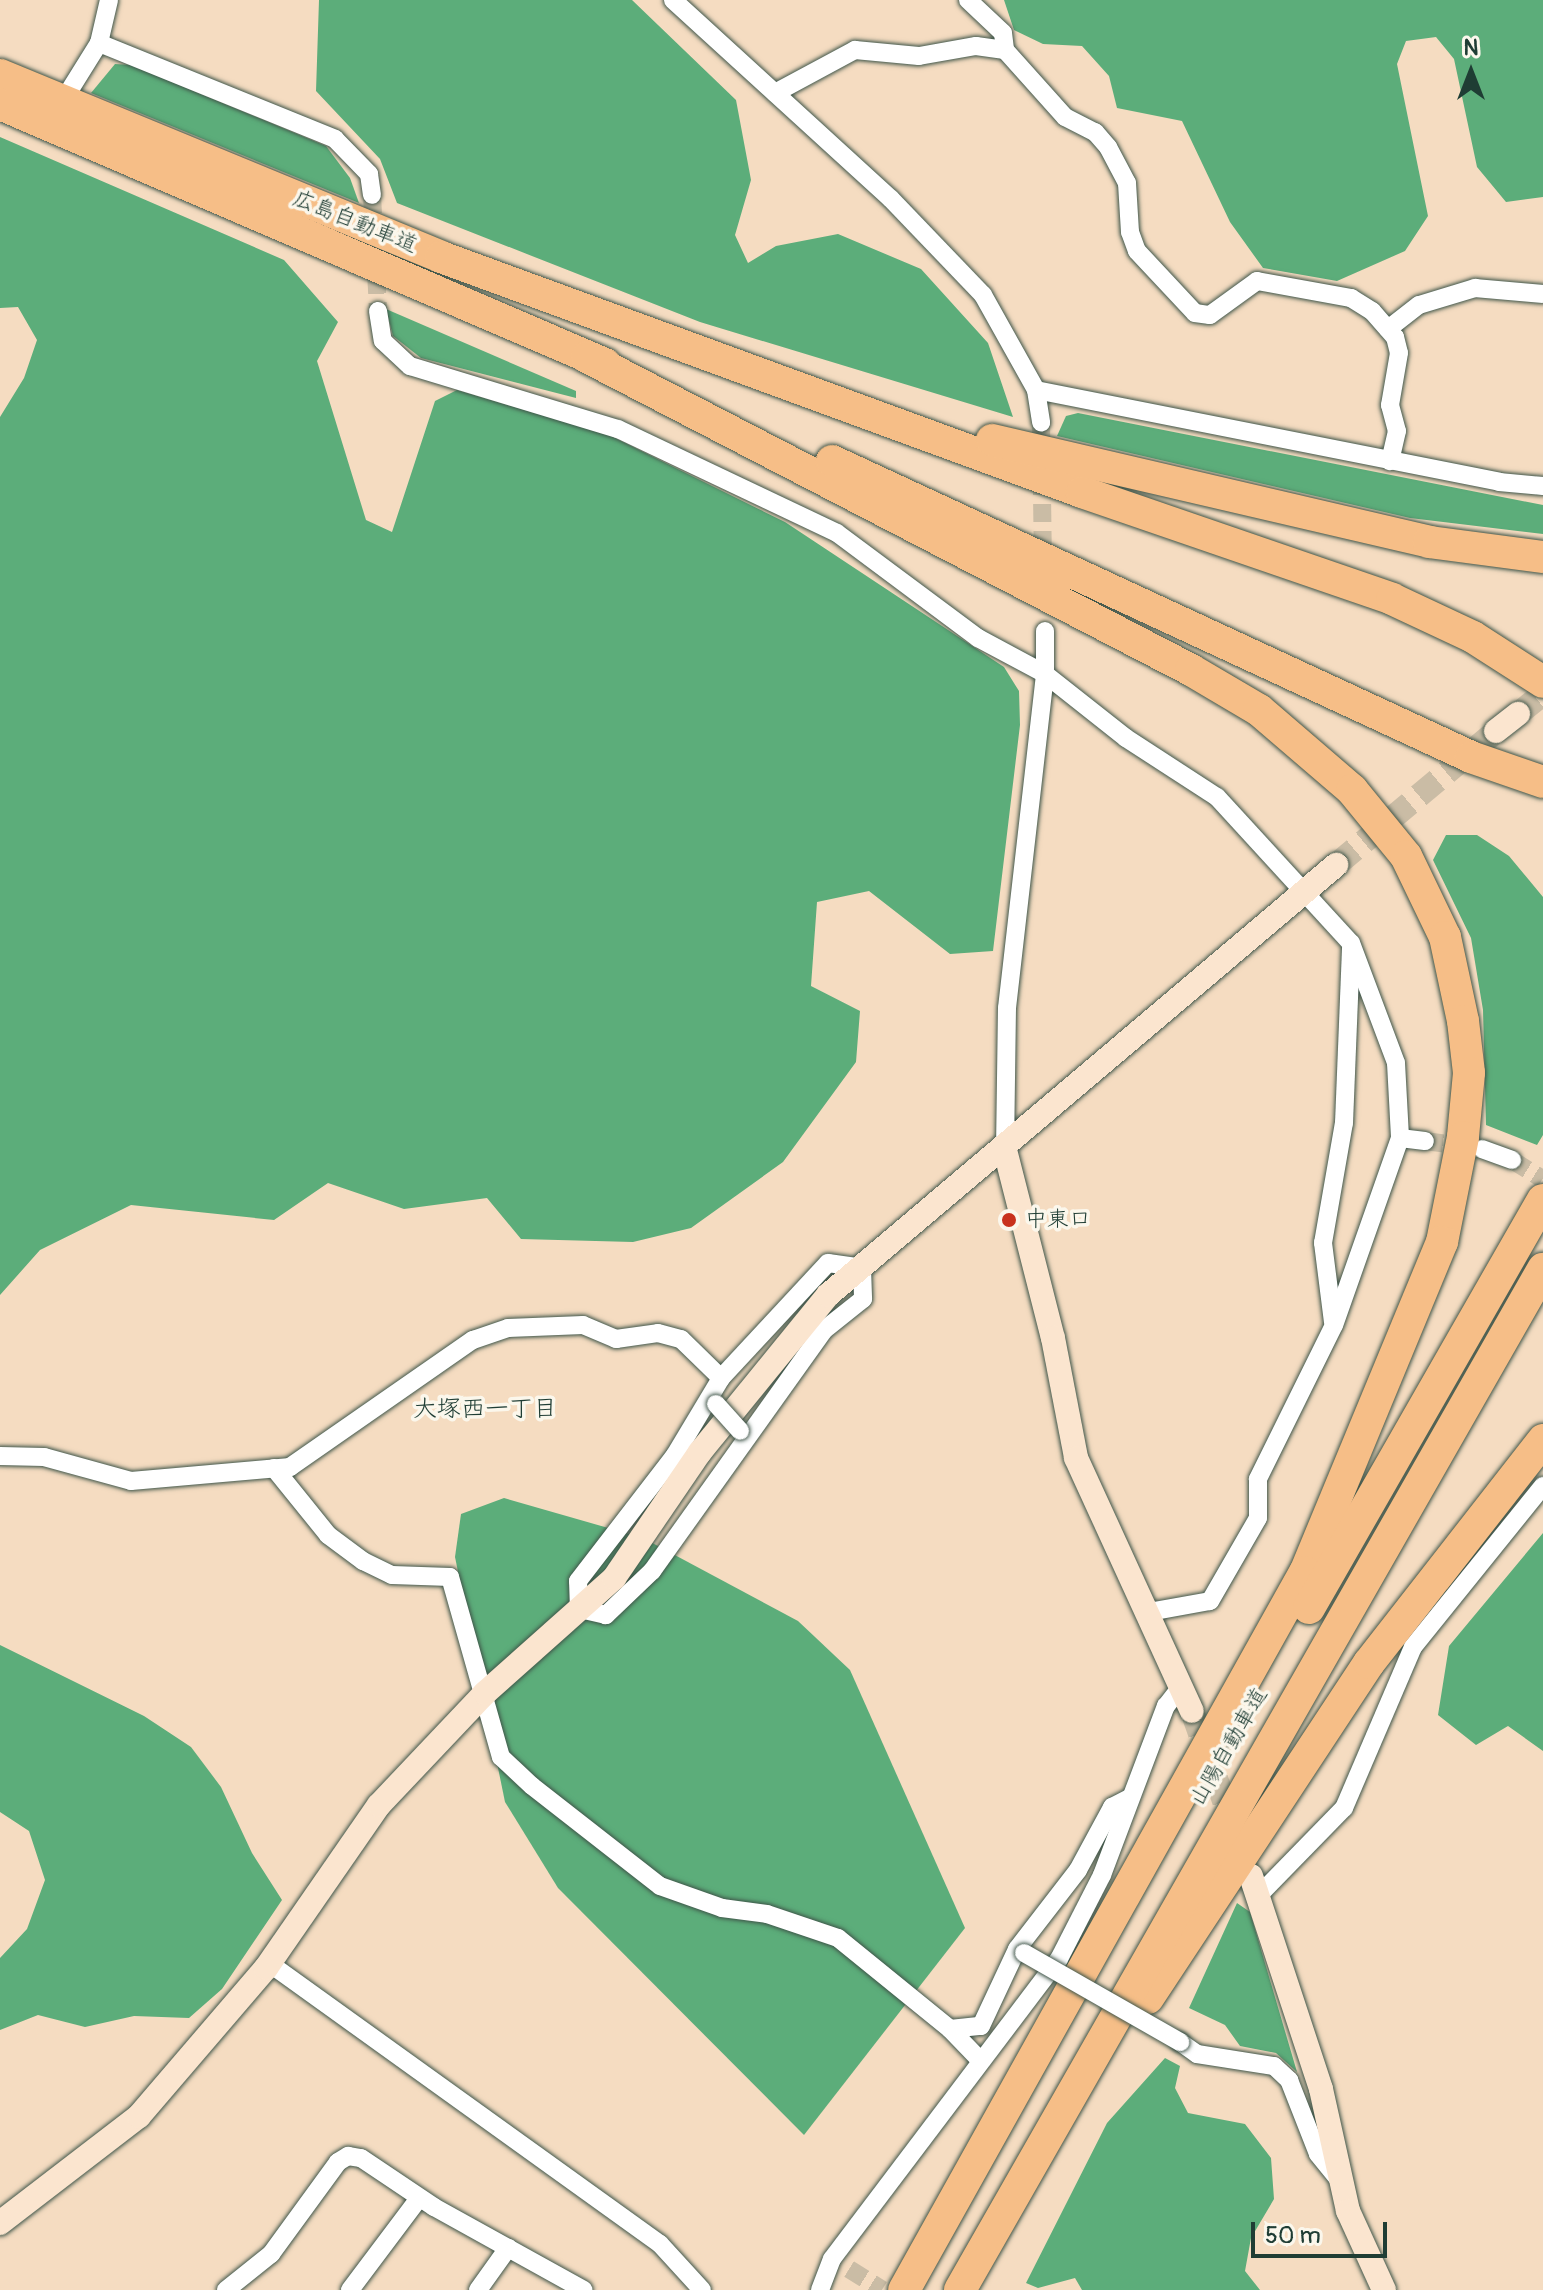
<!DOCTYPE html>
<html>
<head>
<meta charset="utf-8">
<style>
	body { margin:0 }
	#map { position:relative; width:1543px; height:2290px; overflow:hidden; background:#f5dcc1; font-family:Pangolin,"Klee One",sans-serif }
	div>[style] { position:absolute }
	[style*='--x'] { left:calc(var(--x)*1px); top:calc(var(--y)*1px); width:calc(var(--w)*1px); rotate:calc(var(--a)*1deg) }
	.forest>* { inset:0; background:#5cad7a }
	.street-tunnel>* { height:18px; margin-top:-9px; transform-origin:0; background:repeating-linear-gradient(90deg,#cabca5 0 18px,transparent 0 27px) }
	.secondary-tunnel>* { height:24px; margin-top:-12px; transform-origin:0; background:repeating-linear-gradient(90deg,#cabca5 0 24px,transparent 0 36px) }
	.roads { filter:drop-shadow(0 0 2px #3f5549) drop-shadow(0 0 2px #3f5549) }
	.street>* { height:18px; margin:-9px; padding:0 9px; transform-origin:9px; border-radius:9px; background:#fff }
	.secondary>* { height:24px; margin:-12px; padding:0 12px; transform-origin:12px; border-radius:12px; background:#fbe5cf }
	.highway>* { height:32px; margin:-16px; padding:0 16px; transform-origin:16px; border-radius:16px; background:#f6be87 }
	.bridges { filter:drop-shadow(0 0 2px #3f5549) drop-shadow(0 0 2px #3f5549) }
	.street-bridge>* { height:18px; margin:-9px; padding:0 9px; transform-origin:9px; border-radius:9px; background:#fff }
	.dots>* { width:22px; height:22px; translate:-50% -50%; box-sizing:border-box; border:4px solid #fbf7ec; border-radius:50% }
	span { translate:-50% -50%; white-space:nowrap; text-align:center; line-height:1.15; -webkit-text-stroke:7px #fbf7ec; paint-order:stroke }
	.street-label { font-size:22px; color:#1f3d34 }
	.poi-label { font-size:22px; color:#1f3d34 }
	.left { translate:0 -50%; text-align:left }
	.neighbourhood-label { font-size:24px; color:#1f3d34 }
	.north { position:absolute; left:1431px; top:32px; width:80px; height:80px; -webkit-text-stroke:6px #fbf7ec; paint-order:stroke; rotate:0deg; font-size:22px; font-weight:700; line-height:32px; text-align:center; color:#1f3d34 }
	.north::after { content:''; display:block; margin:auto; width:28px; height:36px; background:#1f3d34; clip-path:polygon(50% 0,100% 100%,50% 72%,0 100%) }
	.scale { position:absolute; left:1251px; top:2222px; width:136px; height:36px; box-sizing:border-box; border:4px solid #1f3d34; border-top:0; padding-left:10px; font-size:24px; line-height:28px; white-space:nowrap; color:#1f3d34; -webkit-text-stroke:6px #fbf7ec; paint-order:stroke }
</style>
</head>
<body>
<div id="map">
	<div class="forest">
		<i style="clip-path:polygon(319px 0,632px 0,736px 100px,751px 180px,735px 235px,748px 263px,776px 246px,838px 234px,921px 269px,988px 343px,1013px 417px,700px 322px,397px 203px,380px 159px,316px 91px)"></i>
		<i style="clip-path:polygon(1004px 0,1543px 0,1543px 197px,1506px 202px,1477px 167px,1454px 59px,1436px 37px,1406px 41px,1397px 64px,1428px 216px,1405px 251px,1337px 281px,1263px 268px,1230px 222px,1182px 121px,1117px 108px,1109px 76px,1082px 46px,1043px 44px,1014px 30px)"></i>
		<i style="clip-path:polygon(115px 64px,131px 65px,326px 146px,350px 178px,359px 203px,91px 93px)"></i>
		<i style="clip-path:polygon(0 137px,284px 260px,338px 322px,317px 361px,366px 520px,392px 532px,435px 401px,457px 390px,609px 435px,785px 522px,1004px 667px,1019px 691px,1020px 725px,993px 951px,950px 954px,869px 891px,817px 902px,811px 986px,860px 1011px,856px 1062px,783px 1162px,691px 1228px,633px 1242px,521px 1239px,487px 1198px,404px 1209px,328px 1183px,274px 1220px,131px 1205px,40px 1250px,0 1295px,0 417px,24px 378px,37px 340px,18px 307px,0 308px)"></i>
		<i style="clip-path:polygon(386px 309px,576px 391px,576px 398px,421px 358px,393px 336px)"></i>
		<i style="clip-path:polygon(1078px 413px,1543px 505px,1543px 534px,1410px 518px,1057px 436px,1066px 416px)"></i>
		<i style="clip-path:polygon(1446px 835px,1477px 835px,1509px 856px,1543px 897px,1543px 1135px,1537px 1145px,1486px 1125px,1483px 1010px,1471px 938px,1433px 860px)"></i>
		<i style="clip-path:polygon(504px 1498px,643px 1538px,798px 1621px,850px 1670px,965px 1928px,804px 2135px,558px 1888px,505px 1802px,455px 1557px,461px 1514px)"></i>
		<i style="clip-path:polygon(1543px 1533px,1543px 1751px,1508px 1726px,1476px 1745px,1438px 1715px,1449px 1646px)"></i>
		<i style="clip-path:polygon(0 1645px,144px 1716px,191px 1747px,221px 1787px,252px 1853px,282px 1900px,222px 1989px,189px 2018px,134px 2016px,85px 2027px,38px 2015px,0 2030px,0 1958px,27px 1929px,45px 1880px,29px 1831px,0 1812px)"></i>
		<i style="clip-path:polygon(1237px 1903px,1250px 1912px,1297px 2072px,1276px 2053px,1240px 2046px,1225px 2025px,1189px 2008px)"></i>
		<i style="clip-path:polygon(1165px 2058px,1180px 2066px,1175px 2088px,1188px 2113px,1245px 2124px,1271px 2158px,1274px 2199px,1251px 2238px,1245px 2271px,1260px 2290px,1082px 2290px,1075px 2278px,1038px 2288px,1026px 2283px,1107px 2123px)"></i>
	</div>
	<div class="street-tunnel">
		<i style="--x:372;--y:195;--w:116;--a:87"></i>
		<i style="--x:1041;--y:423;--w:141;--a:89.2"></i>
		<i style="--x:1425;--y:1141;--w:45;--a:7.6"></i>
		<i style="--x:1512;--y:1160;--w:36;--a:32"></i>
		<i style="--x:849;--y:2269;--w:39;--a:32"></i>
	</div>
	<div class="secondary-tunnel">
		<i style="--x:1518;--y:714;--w:32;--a:-39"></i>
		<i style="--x:1336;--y:865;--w:209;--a:-39.9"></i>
		<i style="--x:1192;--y:1711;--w:125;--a:70.4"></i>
	</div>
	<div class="roads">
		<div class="street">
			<i style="--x:673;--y:0;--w:295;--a:42.4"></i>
			<i style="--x:891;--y:199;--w:133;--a:46.2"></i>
			<i style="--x:983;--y:295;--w:109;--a:60.8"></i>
			<i style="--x:1036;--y:390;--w:33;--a:81"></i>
			<i style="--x:968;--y:0;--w:48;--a:43.3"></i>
			<i style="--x:1003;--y:33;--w:17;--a:83"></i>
			<i style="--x:99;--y:43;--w:255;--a:22.1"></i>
			<i style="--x:335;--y:139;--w:49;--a:45.8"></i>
			<i style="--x:369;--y:174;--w:21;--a:82"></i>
			<i style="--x:71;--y:88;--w:53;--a:-58.1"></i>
			<i style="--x:99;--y:43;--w:44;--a:-76.9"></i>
			<i style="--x:775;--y:93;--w:91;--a:-28.3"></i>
			<i style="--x:855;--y:50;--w:64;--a:5.4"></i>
			<i style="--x:919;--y:56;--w:58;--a:-10"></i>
			<i style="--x:976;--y:46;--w:29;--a:8"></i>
			<i style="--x:1005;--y:50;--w:90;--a:48.2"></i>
			<i style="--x:1065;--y:117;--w:34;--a:27"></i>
			<i style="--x:1095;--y:132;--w:20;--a:49"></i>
			<i style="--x:1108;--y:147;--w:41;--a:62.2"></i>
			<i style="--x:1127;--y:183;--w:49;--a:86.5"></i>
			<i style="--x:1130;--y:232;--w:20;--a:70"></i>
			<i style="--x:1137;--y:251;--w:85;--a:46.9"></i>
			<i style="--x:1195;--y:313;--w:15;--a:8"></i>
			<i style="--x:1210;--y:315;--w:58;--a:-35.9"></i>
			<i style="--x:1257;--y:281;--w:96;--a:10.3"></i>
			<i style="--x:1351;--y:298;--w:25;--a:32"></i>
			<i style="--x:1372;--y:311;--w:35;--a:49"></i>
			<i style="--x:1395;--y:337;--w:16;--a:76"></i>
			<i style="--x:1399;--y:353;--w:53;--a:99.8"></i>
			<i style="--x:1390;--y:405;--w:27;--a:75"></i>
			<i style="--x:1397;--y:431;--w:31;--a:103"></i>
			<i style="--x:378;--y:311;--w:30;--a:81"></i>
			<i style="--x:383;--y:341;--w:37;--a:43"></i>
			<i style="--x:410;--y:366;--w:217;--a:16.9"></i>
			<i style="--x:618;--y:429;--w:242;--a:25.4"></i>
			<i style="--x:837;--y:533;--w:176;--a:36.7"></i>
			<i style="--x:978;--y:638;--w:76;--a:28.2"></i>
			<i style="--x:1045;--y:674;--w:103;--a:38.3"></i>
			<i style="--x:1126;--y:738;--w:108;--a:33"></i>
			<i style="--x:1217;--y:797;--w:198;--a:47.5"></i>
			<i style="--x:1351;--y:943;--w:128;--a:69.4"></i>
			<i style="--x:1396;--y:1063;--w:75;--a:86.9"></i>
			<i style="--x:1400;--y:1138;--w:198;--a:109.4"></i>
			<i style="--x:1334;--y:1325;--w:172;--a:116.3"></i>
			<i style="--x:1258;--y:1479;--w:39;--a:90"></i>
			<i style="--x:1258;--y:1518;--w:96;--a:120"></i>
			<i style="--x:1210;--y:1601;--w:67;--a:169.7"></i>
			<i style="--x:1388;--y:329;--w:39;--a:-38"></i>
			<i style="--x:1419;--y:305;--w:59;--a:-16.9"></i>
			<i style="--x:1475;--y:288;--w:68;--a:5"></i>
			<i style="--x:1036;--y:390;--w:472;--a:11.2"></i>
			<i style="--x:1499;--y:482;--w:44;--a:5.2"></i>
			<i style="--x:1400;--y:1138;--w:25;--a:7"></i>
			<i style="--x:1482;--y:1149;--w:32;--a:20"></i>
			<i style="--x:1005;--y:1150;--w:142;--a:-89.2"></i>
			<i style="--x:1007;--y:1008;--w:336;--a:-83.5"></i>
			<i style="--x:1045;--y:674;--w:43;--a:-90"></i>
			<i style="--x:828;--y:1263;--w:34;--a:8"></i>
			<i style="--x:862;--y:1268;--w:31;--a:88"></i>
			<i style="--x:863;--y:1299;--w:50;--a:141.5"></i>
			<i style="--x:824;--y:1330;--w:296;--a:125.5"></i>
			<i style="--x:652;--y:1571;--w:64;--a:136.3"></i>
			<i style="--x:606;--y:1615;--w:28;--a:-167"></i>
			<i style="--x:579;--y:1609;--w:28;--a:-92"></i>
			<i style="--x:578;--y:1581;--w:159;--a:-52.4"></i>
			<i style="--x:675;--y:1455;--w:90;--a:-59.1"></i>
			<i style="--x:721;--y:1378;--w:157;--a:-47.1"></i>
			<i style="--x:1333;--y:1322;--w:80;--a:-97.2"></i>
			<i style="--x:1323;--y:1243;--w:122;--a:-80.1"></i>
			<i style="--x:1344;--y:1123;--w:177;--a:-87.7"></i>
			<i style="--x:0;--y:1456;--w:44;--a:1.3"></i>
			<i style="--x:44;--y:1457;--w:90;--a:15.4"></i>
			<i style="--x:131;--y:1481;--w:160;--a:-5"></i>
			<i style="--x:290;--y:1467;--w:223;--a:-34.8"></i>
			<i style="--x:473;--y:1340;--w:37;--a:-19"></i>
			<i style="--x:508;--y:1328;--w:75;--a:-2.3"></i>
			<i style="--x:583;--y:1325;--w:36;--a:23"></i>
			<i style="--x:616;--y:1339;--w:42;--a:-8.1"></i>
			<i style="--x:658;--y:1333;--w:24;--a:15"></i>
			<i style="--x:681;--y:1339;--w:56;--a:44.3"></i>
			<i style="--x:274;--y:1468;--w:86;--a:51.1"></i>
			<i style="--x:328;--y:1535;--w:44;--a:36.6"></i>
			<i style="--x:363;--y:1561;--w:32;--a:26"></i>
			<i style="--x:392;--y:1575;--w:58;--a:2"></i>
			<i style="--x:450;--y:1577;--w:187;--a:74.2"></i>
			<i style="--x:501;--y:1757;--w:42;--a:43.1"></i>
			<i style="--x:532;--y:1786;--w:162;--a:38"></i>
			<i style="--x:660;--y:1886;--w:66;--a:19.5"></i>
			<i style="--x:722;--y:1908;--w:45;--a:7.6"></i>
			<i style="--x:767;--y:1914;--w:75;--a:18.7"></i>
			<i style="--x:838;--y:1938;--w:144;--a:39.1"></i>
			<i style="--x:950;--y:2029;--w:42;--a:46"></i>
			<i style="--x:1258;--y:1896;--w:123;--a:-45.7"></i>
			<i style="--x:1344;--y:1808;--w:175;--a:-66.8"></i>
			<i style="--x:1413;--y:1647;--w:207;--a:-51.1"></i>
			<i style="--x:269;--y:1963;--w:481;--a:35.7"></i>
			<i style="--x:660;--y:2244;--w:62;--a:47.6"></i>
			<i style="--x:950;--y:2029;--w:31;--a:-6"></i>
			<i style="--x:981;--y:2026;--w:85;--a:-64.9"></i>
			<i style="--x:1017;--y:1949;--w:100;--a:-52.3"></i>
			<i style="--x:1078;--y:1870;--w:72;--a:-61.6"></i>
			<i style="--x:1112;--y:1807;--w:18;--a:-27"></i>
			<i style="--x:1180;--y:2042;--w:21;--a:35"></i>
			<i style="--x:1197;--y:2054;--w:78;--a:8.9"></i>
			<i style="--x:1274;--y:2066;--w:21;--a:43"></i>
			<i style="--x:1289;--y:2080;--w:79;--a:68.6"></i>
			<i style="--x:1318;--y:2154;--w:32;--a:51"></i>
			<i style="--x:226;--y:2290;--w:58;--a:-38.7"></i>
			<i style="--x:271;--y:2254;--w:114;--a:-53.9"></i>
			<i style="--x:338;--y:2162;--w:12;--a:-31"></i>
			<i style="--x:348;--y:2156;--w:13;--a:9"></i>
			<i style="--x:361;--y:2158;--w:88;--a:33.9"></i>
			<i style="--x:434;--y:2207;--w:171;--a:29"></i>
			<i style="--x:350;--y:2290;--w:115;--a:-53.1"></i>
			<i style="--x:478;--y:2290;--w:52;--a:-54.5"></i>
			<i style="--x:820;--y:2290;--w:33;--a:-69"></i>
			<i style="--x:832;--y:2259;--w:376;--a:-52.9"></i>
			<i style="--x:1059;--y:1959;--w:94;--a:-62.9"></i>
			<i style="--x:1102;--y:1875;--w:181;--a:-69.3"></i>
			<i style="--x:1166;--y:1706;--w:23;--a:-52"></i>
		</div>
		<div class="secondary">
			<i style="--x:1496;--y:731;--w:28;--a:-38"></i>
			<i style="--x:1005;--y:1150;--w:194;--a:75.7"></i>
			<i style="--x:1053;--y:1338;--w:122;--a:79.1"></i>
			<i style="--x:1076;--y:1458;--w:278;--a:65.4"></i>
			<i style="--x:1251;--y:1876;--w:224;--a:71.8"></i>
			<i style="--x:1321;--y:2089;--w:125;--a:77.5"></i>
			<i style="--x:1348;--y:2211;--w:87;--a:65.5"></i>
			<i style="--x:0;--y:2223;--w:175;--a:-37.6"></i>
			<i style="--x:139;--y:2116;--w:195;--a:-49.4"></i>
			<i style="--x:266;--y:1968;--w:198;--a:-55.3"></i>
			<i style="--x:379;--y:1805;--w:154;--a:-46.6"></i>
			<i style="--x:485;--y:1693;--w:173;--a:-41.7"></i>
			<i style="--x:614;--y:1578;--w:153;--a:-55.7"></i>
			<i style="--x:700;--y:1452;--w:203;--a:-50.8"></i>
			<i style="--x:828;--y:1295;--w:666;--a:-40.25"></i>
		</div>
		<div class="highway">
			<i style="--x:0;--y:75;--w:477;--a:22.4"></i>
			<i style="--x:441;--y:257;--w:683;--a:20.13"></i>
			<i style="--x:1082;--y:492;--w:328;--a:19"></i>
			<i style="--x:1392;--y:599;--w:89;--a:25.1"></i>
			<i style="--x:1473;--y:637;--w:83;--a:32.7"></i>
			<i style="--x:0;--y:104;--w:659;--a:23.26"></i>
			<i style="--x:587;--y:357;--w:680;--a:27.39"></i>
			<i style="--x:1191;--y:670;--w:79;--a:30.5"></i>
			<i style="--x:1259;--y:710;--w:123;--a:40.7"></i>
			<i style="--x:1352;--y:790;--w:85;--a:50.7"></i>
			<i style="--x:1406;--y:856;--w:90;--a:64.3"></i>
			<i style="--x:1445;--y:937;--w:86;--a:77.9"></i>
			<i style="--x:1463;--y:1021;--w:52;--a:83.4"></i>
			<i style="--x:1469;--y:1073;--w:64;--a:95.4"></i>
			<i style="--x:1463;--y:1137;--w:107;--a:101.3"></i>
			<i style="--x:1442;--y:1242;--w:357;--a:112.5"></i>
			<i style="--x:1305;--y:1572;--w:822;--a:119.18"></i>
			<i style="--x:992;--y:440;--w:449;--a:13.1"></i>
			<i style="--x:1429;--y:542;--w:115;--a:7.5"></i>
			<i style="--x:832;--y:461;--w:704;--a:24.85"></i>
			<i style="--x:1471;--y:757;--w:76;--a:19.1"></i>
			<i style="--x:1309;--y:1608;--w:470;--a:-60.2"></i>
			<i style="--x:1148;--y:1998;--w:401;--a:-56.6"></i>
			<i style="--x:1369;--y:1663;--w:283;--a:-52"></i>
			<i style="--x:960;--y:2290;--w:1176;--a:-60.27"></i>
		</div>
	</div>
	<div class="bridges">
		<div class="street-bridge">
			<i style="--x:716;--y:1404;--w:36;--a:48"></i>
			<i style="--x:1024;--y:1953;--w:180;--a:29.7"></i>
		</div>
	</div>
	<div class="dots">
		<i style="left:1009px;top:1220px;background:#c8321e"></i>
	</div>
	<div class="street-label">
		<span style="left:355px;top:222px;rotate:22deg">広島自動車道</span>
		<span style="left:1229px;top:1747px;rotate:-60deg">山陽自動車道</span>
	</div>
	<div class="poi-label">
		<span class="left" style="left:1025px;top:1220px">中東口</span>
	</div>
	<div class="neighbourhood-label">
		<span style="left:485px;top:1409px">大塚西一丁目</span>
	</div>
	<div class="north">N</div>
	<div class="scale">50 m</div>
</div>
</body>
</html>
